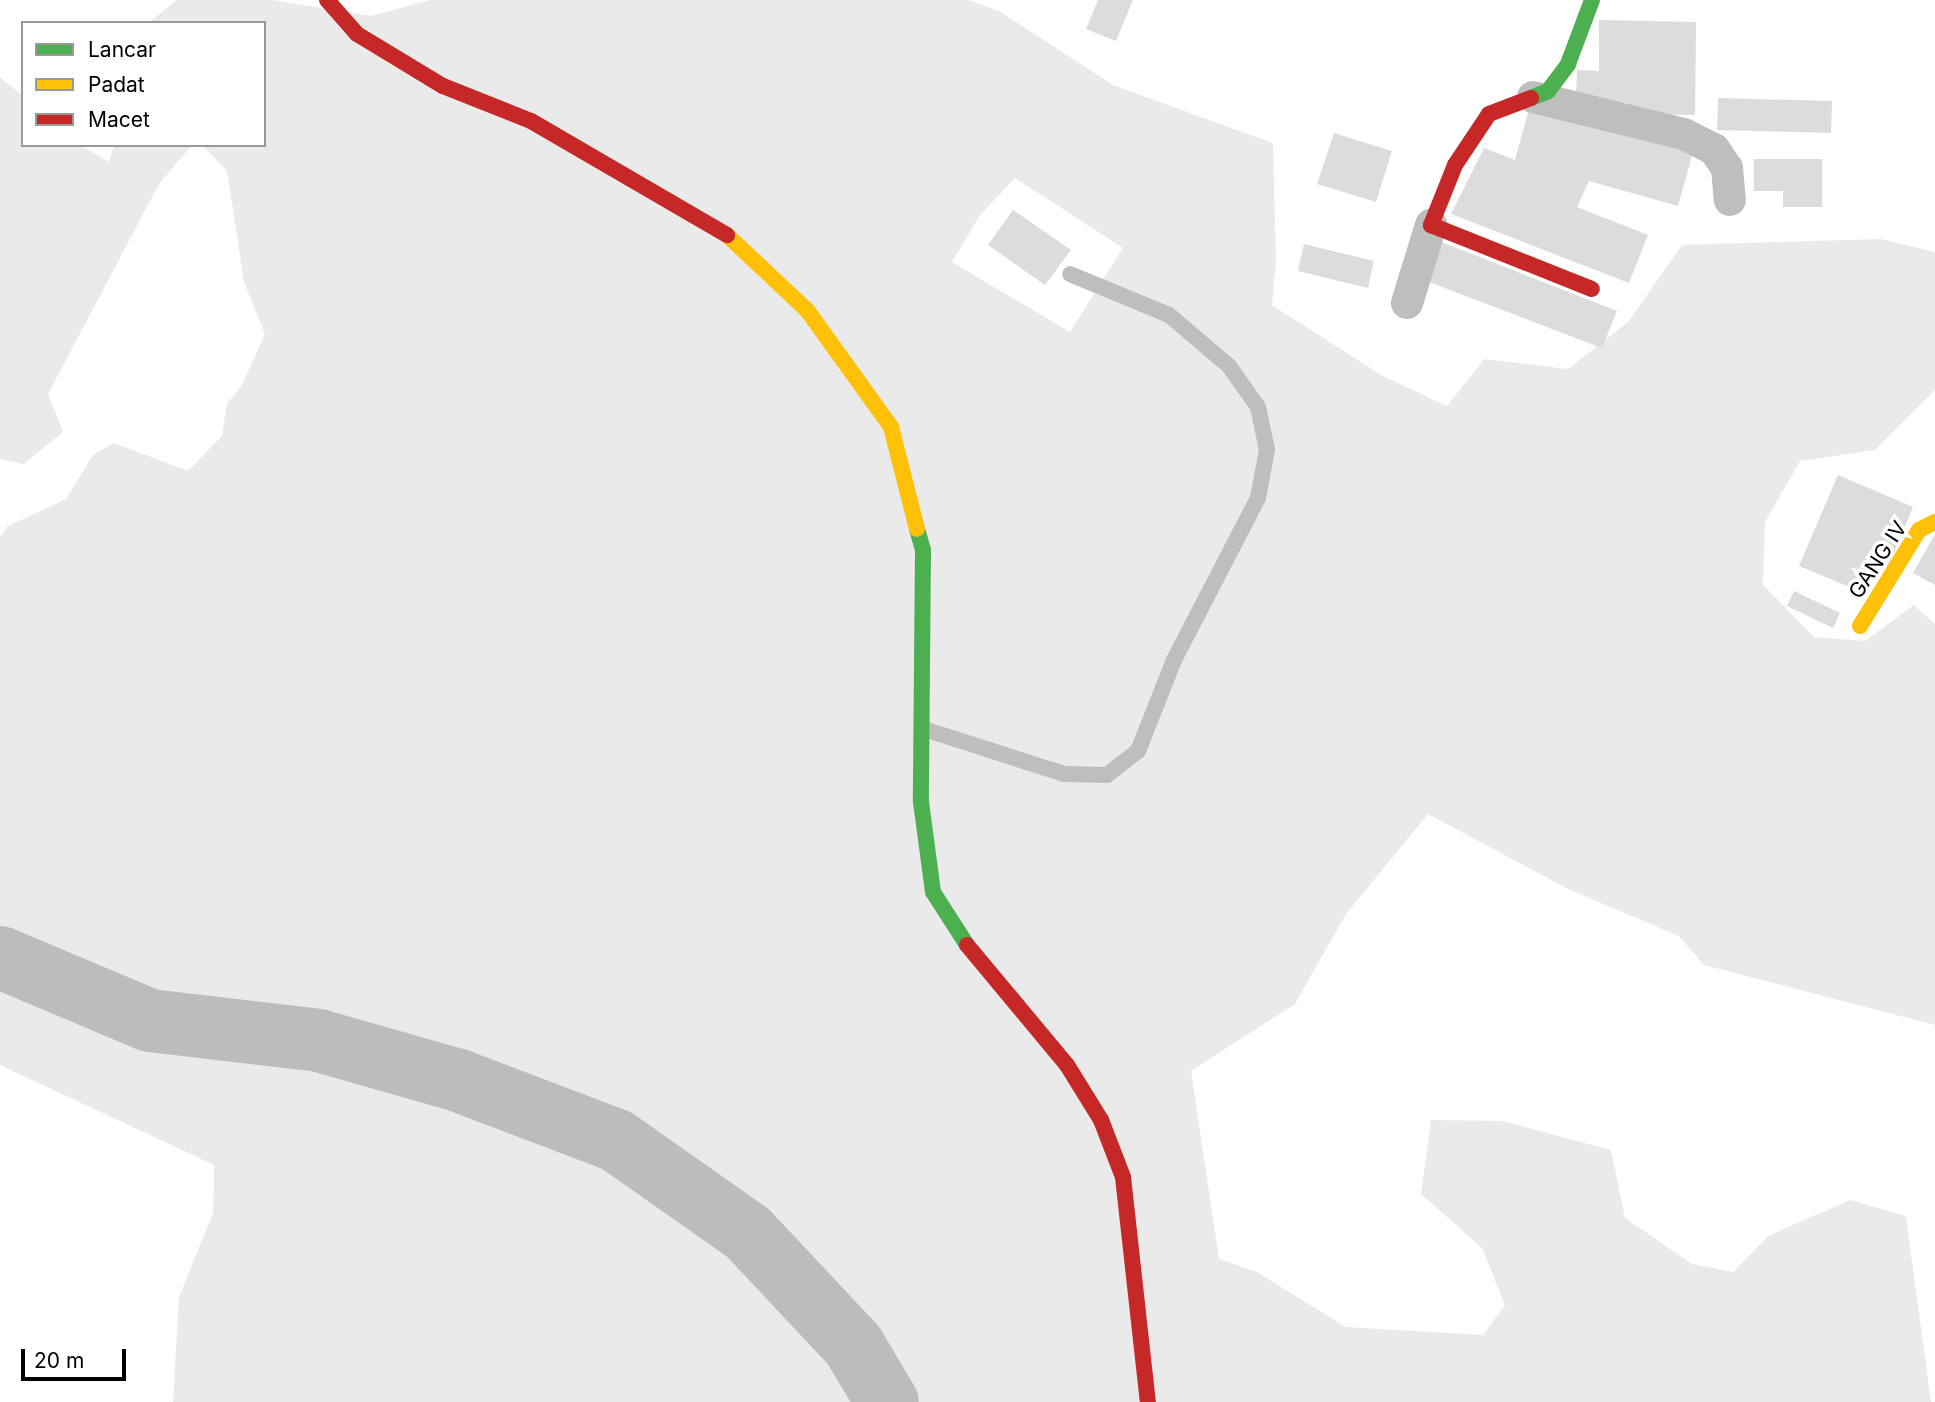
<!DOCTYPE html>
<html>
<head>
<meta charset="utf-8">
<style>
	body { margin:0 }
	#map { position:relative; width:1935px; height:1402px; overflow:hidden; background:#fff; font-family:Inter,sans-serif }
	div>[style] { position:absolute }
	[style*='--x'] { left:calc(var(--x)*1px); top:calc(var(--y)*1px); width:calc(var(--w)*1px); rotate:calc(var(--a)*1deg) }
	.green>* { inset:0; background:#eaeaea }
	.river>* { height:63px; margin:-31.5px; padding:0 31.5px; transform-origin:31.5px; border-radius:31.5px; background:#bcbcbc }
	.building>* { inset:0; background:#dcdcdc }
	.lane>* { height:16px; margin:-8px; padding:0 8px; transform-origin:8px; border-radius:8px; background:#bebebe }
	.street>* { height:32px; margin:-16px; padding:0 16px; transform-origin:16px; border-radius:16px; background:#bebebe }
	.fast>* { height:16px; margin:-8px; padding:0 8px; transform-origin:8px; border-radius:8px; background:#4caf50 }
	.slow>* { height:16px; margin:-8px; padding:0 8px; transform-origin:8px; border-radius:8px; background:#ffc107 }
	.jam>* { height:16px; margin:-8px; padding:0 8px; transform-origin:8px; border-radius:8px; background:#c62828 }
	span { translate:-50% -50%; white-space:nowrap; text-align:center; line-height:1.15; -webkit-text-stroke:7px #fff; paint-order:stroke }
	.street-label { font-size:21px; color:#000 }
	.legend { position:absolute; left:21px; top:21px; width:245px; height:126px; box-sizing:border-box; background:#fff; border:2px solid #999; margin:0; padding:9px 12px; list-style:none; font-size:21px; color:#000 }
	.legend li { display:flex; align-items:center; gap:14px; height:35px }
	.legend b { width:35px; border:2px solid #999 }
	.scale { position:absolute; left:21px; top:1349px; width:105px; height:32px; box-sizing:border-box; border:4px solid #000; border-top:0; padding-left:9px; font-size:21px; line-height:24px; white-space:nowrap; color:#000; -webkit-text-stroke:5px #fff; paint-order:stroke }
</style>
</head>
<body>
<div id="map">
	<div class="green">
		<i style="clip-path:polygon(evenodd,177px 0,272px 0,371px 16px,430px 0,968px 0,999px 11px,1113px 85px,1273px 143px,1276px 261px,1272px 305px,1381px 375px,1447px 406px,1484px 359px,1568px 369px,1628px 322px,1682px 245px,1881px 239px,1935px 252px,1935px 390px,1875px 450px,1800px 461px,1765px 522px,1763px 585px,1814px 637px,1865px 641px,1914px 605px,1935px 624px,1935px 1025px,1704px 965px,1679px 936px,1568px 889px,1428px 814px,1346px 914px,1295px 1004px,1191px 1071px,1219px 1259px,1257px 1272px,1346px 1327px,1483px 1335px,1505px 1305px,1482px 1248px,1421px 1194px,1431px 1120px,1503px 1121px,1611px 1150px,1625px 1218px,1692px 1264px,1733px 1272px,1768px 1236px,1850px 1200px,1906px 1216px,1931px 1402px,173px 1402px,179px 1297px,213px 1213px,214px 1165px,0 1065px,0 537px,8px 526px,66px 499px,93px 455px,114px 443px,188px 471px,222px 436px,227px 404px,242px 385px,265px 334px,244px 282px,227px 171px,202px 145px,264px 145px,264px 23px,148px 23px,177px 0,1015px 178px,1123px 248px,1070px 332px,952px 262px,980px 215px,1015px 178px)"></i>
		<i style="clip-path:polygon(0 77px,23px 96px,23px 145px,80px 145px,109px 162px,114px 145px,192px 145px,159px 184px,48px 394px,63px 432px,24px 464px,0 459px)"></i>
	</div>
	<div class="river">
		<i style="--x:0;--y:957;--w:162;--a:22.9"></i>
		<i style="--x:149;--y:1020;--w:170;--a:6.7"></i>
		<i style="--x:318;--y:1040;--w:146;--a:15.9"></i>
		<i style="--x:458;--y:1080;--w:169;--a:20.8"></i>
		<i style="--x:616;--y:1140;--w:160;--a:35.1"></i>
		<i style="--x:747;--y:1232;--w:155;--a:46.8"></i>
		<i style="--x:853;--y:1345;--w:66;--a:59.2"></i>
	</div>
	<div class="building">
		<i style="clip-path:polygon(1098px 0,1133px 0,1116px 41px,1086px 29px)"></i>
		<i style="clip-path:polygon(1599px 20px,1696px 22px,1695px 115px,1628px 114px,1628px 103px,1576px 99px,1577px 70px,1599px 71px)"></i>
		<i style="clip-path:polygon(1718px 98px,1832px 101px,1831px 133px,1717px 130px)"></i>
		<i style="clip-path:polygon(1529px 109px,1694px 149px,1678px 206px,1589px 181px,1577px 207px,1648px 235px,1629px 283px,1451px 214px,1484px 148px,1515px 160px)"></i>
		<i style="clip-path:polygon(1334px 133px,1392px 151px,1376px 202px,1317px 184px)"></i>
		<i style="clip-path:polygon(1754px 159px,1822px 159px,1822px 207px,1783px 207px,1783px 191px,1754px 191px)"></i>
		<i style="clip-path:polygon(1013px 210px,1071px 250px,1045px 285px,988px 245px)"></i>
		<i style="clip-path:polygon(1439px 241px,1617px 311px,1602px 348px,1424px 280px)"></i>
		<i style="clip-path:polygon(1304px 244px,1374px 261px,1368px 288px,1298px 271px)"></i>
		<i style="clip-path:polygon(1838px 475px,1913px 507px,1888px 567px,1873px 560px,1859px 591px,1799px 566px)"></i>
		<i style="clip-path:polygon(1935px 534px,1935px 585px,1913px 573px)"></i>
		<i style="clip-path:polygon(1794px 591px,1840px 613px,1833px 628px,1787px 606px)"></i>
	</div>
	<div class="lane">
		<i style="--x:924;--y:729;--w:147;--a:17.8"></i>
		<i style="--x:1064;--y:774;--w:43;--a:1.3"></i>
		<i style="--x:1107;--y:775;--w:39;--a:-38"></i>
		<i style="--x:1138;--y:751;--w:98;--a:-68.4"></i>
		<i style="--x:1174;--y:660;--w:182;--a:-62.6"></i>
		<i style="--x:1258;--y:498;--w:49;--a:-79.4"></i>
		<i style="--x:1267;--y:450;--w:44;--a:-101.8"></i>
		<i style="--x:1258;--y:407;--w:50;--a:-125.3"></i>
		<i style="--x:1229;--y:366;--w:79;--a:-139.6"></i>
		<i style="--x:1169;--y:315;--w:107;--a:-157.5"></i>
	</div>
	<div class="street">
		<i style="--x:1533;--y:97;--w:155;--a:13.8"></i>
		<i style="--x:1684;--y:134;--w:34;--a:27"></i>
		<i style="--x:1714;--y:149;--w:23;--a:56"></i>
		<i style="--x:1727;--y:168;--w:32;--a:85"></i>
		<i style="--x:1407;--y:303;--w:82;--a:-72.9"></i>
	</div>
	<div class="fast">
		<i style="--x:1531;--y:98;--w:18;--a:-22"></i>
		<i style="--x:1548;--y:91;--w:34;--a:-53"></i>
		<i style="--x:1568;--y:64;--w:68;--a:-69.4"></i>
		<i style="--x:917;--y:529;--w:22;--a:74"></i>
		<i style="--x:923;--y:550;--w:252;--a:90.5"></i>
		<i style="--x:921;--y:802;--w:91;--a:82.4"></i>
		<i style="--x:933;--y:892;--w:63;--a:57.3"></i>
	</div>
	<div class="slow">
		<i style="--x:727;--y:235;--w:110;--a:43.2"></i>
		<i style="--x:807;--y:310;--w:144;--a:54.3"></i>
		<i style="--x:891;--y:427;--w:105;--a:75.7"></i>
		<i style="--x:1860;--y:626;--w:113;--a:-58.4"></i>
		<i style="--x:1919;--y:530;--w:18;--a:-27"></i>
	</div>
	<div class="jam">
		<i style="--x:327;--y:0;--w:45;--a:48.6"></i>
		<i style="--x:357;--y:34;--w:100;--a:31.2"></i>
		<i style="--x:443;--y:86;--w:95;--a:21.7"></i>
		<i style="--x:531;--y:121;--w:227;--a:30.2"></i>
		<i style="--x:1531;--y:98;--w:45;--a:159.1"></i>
		<i style="--x:1489;--y:114;--w:61;--a:123.7"></i>
		<i style="--x:1455;--y:165;--w:65;--a:111.8"></i>
		<i style="--x:1431;--y:225;--w:173;--a:21.7"></i>
		<i style="--x:967;--y:945;--w:156;--a:50.2"></i>
		<i style="--x:1067;--y:1065;--w:65;--a:58.3"></i>
		<i style="--x:1101;--y:1120;--w:61;--a:68.9"></i>
		<i style="--x:1123;--y:1177;--w:226;--a:83.7"></i>
	</div>
	<div class="street-label">
		<span style="left:1878px;top:560px;rotate:-57deg">GANG IV</span>
	</div>
	<ul class="legend">
	<li><b style="height:9px;background:#4caf50"></b>Lancar</li>
	<li><b style="height:9px;background:#ffc107"></b>Padat</li>
	<li><b style="height:9px;background:#c62828"></b>Macet</li>
	</ul>
	<div class="scale">20 m</div>
</div>
</body>
</html>
